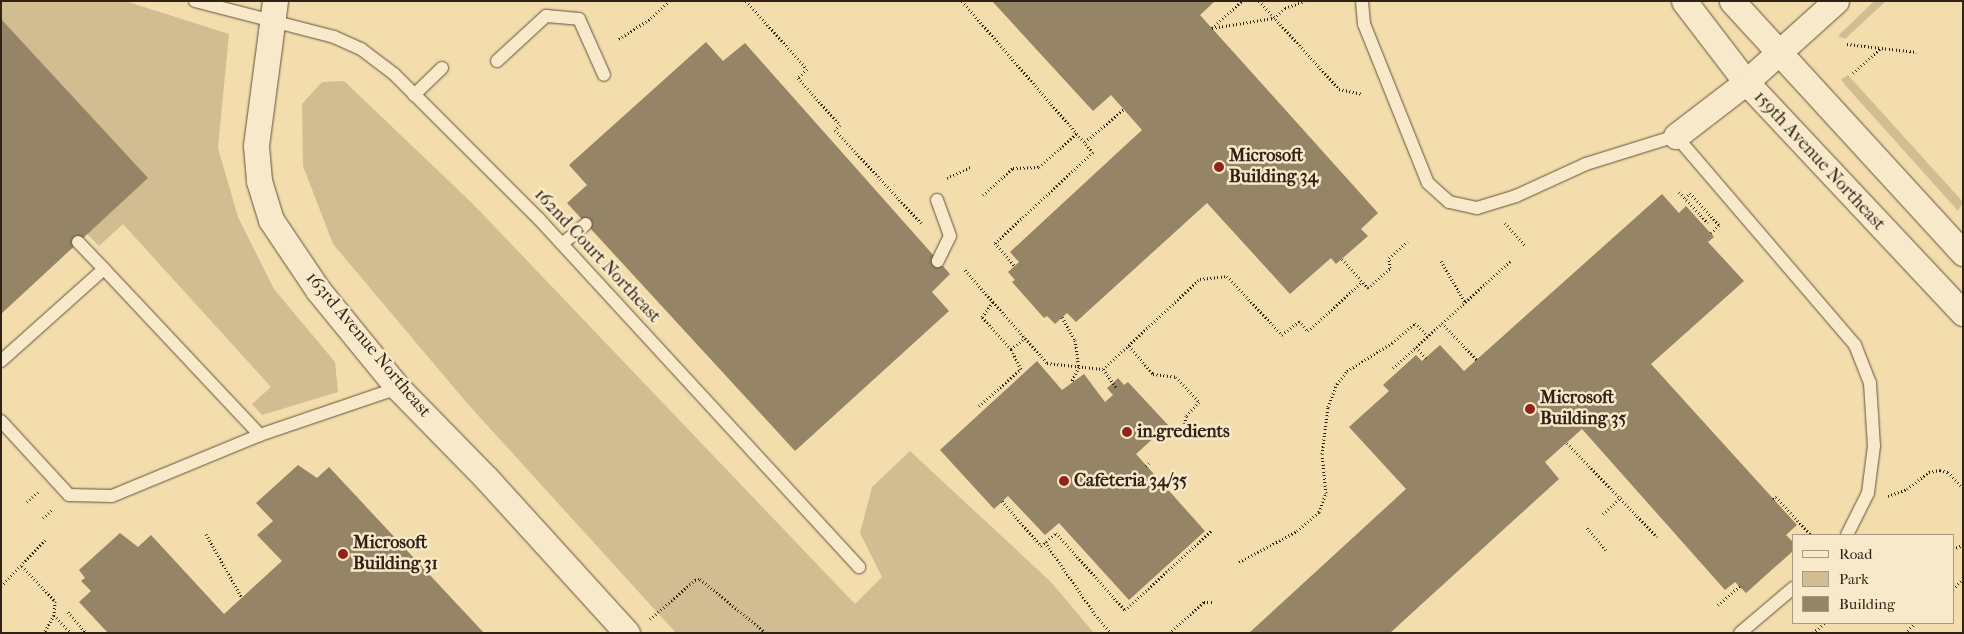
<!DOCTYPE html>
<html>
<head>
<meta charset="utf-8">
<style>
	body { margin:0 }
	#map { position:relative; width:1964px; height:634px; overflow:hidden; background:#f3ddad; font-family:"IM FELL French Canon",serif }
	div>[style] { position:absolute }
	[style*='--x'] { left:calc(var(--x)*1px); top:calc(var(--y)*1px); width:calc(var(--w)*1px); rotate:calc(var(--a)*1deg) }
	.green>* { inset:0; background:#d2bd93 }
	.building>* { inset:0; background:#958465 }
	.path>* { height:3px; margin-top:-1.5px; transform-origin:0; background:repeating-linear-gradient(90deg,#302316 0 1px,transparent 0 3.5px) }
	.roads { filter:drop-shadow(0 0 1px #61523c) drop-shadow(0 0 1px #61523c) }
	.service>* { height:12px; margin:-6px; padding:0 6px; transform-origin:6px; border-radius:6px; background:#f7e9ca }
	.minor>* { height:25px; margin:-12.5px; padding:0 12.5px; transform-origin:12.5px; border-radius:12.5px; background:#f7e9ca }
	.dots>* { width:14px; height:14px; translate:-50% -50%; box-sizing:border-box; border:2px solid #f7e9ca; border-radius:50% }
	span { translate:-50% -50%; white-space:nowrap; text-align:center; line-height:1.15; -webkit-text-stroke:5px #f7e9ca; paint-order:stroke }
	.poi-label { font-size:18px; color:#302316; font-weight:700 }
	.left { translate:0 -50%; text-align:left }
	.street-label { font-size:18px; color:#302316 }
	.frame { position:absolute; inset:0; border:2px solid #302316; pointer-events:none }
	.legend { position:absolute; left:1792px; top:534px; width:162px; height:90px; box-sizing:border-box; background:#f7e9ca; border:1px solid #a79a82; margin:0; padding:6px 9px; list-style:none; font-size:15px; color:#302316 }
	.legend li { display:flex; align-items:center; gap:10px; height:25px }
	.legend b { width:25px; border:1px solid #a79a82 }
</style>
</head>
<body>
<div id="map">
	<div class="green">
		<i style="clip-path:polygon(1px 1px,125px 1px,229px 34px,218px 148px,238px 217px,274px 289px,335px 362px,338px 392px,262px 415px,252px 404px,271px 387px,123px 224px,99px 246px,87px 234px,1px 19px)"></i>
		<i style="clip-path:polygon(1874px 1px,1886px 1px,1845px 39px,1838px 36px)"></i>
		<i style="clip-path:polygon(1848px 75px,1963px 202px,1958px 211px,1845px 85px,1841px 79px)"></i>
		<i style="clip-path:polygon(344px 81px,473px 204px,855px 604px,882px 577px,860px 533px,872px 487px,910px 451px,1051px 582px,1094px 633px,676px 633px,466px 402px,333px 244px,303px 166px,302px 104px,322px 82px)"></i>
	</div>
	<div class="building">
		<i style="clip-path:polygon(992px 1px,1215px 1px,1200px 15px,1378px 213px,1361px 229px,1368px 236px,1336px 264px,1331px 258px,1290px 294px,1207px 203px,1076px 322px,1067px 313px,1055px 324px,1047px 316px,1044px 318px,1012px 282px,1015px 280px,1008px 272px,1019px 262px,1010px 252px,1142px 130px,1111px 95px,1093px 111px)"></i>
		<i style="clip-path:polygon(1px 19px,148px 178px,1px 314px)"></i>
		<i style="clip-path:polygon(706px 42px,723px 61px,745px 43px,950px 274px,932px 292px,949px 311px,795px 451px,567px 203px,587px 185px,569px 165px)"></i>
		<i style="clip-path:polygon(1662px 194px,1679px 213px,1686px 206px,1714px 237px,1708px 242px,1744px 281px,1651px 364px,1797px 525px,1786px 535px,1793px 542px,1793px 551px,1746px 593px,1735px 582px,1725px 590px,1582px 429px,1545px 462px,1559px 479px,1390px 633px,1249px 633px,1406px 489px,1349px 427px,1389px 391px,1383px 385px,1416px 355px,1422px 361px,1440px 345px,1464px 371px)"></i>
		<i style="clip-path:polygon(1037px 361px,1062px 390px,1084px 374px,1105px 402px,1113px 395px,1107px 388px,1114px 382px,1118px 378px,1124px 385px,1128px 382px,1168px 425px,1136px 454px,1205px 531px,1129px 600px,1059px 523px,1045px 535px,1008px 496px,994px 509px,940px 450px)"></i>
		<i style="clip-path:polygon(298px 465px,317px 478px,329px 467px,484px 633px,108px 633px,79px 602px,91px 591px,81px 581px,85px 578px,79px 570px,120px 533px,138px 547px,151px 535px,224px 614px,282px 561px,257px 535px,273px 521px,256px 503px)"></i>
	</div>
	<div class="path">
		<i style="--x:746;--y:1;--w:91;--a:48.1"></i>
		<i style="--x:807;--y:69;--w:13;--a:135"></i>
		<i style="--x:798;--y:78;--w:63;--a:48.2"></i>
		<i style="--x:840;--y:125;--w:7;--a:135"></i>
		<i style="--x:835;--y:130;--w:127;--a:47.2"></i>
		<i style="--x:962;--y:1;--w:200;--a:49.1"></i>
		<i style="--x:1093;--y:152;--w:134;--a:137.1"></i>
		<i style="--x:995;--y:243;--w:30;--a:49"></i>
		<i style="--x:1259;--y:1;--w:119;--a:47.7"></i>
		<i style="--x:1339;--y:89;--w:24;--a:12"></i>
		<i style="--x:1212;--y:28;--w:63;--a:-9.2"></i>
		<i style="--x:1274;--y:18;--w:15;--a:-42"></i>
		<i style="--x:1285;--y:8;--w:21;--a:-19"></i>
		<i style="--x:1212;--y:28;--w:40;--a:-42"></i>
		<i style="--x:619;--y:39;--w:38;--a:-33"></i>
		<i style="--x:651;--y:18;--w:25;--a:-43"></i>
		<i style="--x:1847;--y:44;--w:70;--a:6.5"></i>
		<i style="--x:1853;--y:73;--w:38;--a:-42"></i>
		<i style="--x:1085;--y:142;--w:51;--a:-40.2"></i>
		<i style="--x:947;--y:178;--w:26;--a:-25"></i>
		<i style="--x:1679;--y:192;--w:42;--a:46.9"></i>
		<i style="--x:983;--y:195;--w:40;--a:-42"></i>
		<i style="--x:1013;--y:168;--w:26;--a:-2"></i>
		<i style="--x:1039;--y:167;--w:51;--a:-41.8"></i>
		<i style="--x:1685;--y:198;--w:7;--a:-45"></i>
		<i style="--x:1690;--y:193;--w:43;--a:47.8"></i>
		<i style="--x:1719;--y:225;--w:13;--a:135"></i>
		<i style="--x:1505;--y:223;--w:31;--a:48"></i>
		<i style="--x:1342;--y:259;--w:39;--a:48"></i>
		<i style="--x:1368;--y:288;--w:30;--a:-42"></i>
		<i style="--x:1390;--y:268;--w:10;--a:-96"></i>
		<i style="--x:1389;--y:258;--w:25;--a:-42"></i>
		<i style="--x:1441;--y:261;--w:48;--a:59.7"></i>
		<i style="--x:965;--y:270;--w:124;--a:48.6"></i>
		<i style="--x:1047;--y:363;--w:56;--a:6.1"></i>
		<i style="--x:1103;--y:369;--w:24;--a:54"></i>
		<i style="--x:1062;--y:317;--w:26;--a:61"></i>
		<i style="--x:1075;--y:340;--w:27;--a:82"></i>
		<i style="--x:1079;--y:367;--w:16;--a:117"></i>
		<i style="--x:1442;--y:323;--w:51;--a:46.6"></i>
		<i style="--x:1129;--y:346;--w:37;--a:49"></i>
		<i style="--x:1153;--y:374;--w:23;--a:7"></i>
		<i style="--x:1176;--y:377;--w:34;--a:47"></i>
		<i style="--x:1199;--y:402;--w:19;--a:133"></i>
		<i style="--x:1186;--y:416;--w:12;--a:99"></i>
		<i style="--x:1184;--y:428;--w:9;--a:126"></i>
		<i style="--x:1416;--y:347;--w:15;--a:48"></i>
		<i style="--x:1011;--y:349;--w:18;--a:-38"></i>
		<i style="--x:1393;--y:368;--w:159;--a:-42.4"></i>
		<i style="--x:1103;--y:369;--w:132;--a:-42.9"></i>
		<i style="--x:1200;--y:279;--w:27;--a:-6"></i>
		<i style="--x:1227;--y:276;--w:81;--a:47"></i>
		<i style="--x:1282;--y:335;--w:22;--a:-39"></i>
		<i style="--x:1299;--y:321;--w:13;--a:48"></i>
		<i style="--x:1308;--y:331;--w:73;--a:-42.2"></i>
		<i style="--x:979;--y:406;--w:56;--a:-41.4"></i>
		<i style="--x:1021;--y:369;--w:22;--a:-117"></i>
		<i style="--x:1011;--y:349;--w:43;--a:-132.2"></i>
		<i style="--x:982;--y:317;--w:19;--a:-54"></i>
		<i style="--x:1567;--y:443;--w:130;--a:46.2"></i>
		<i style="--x:1146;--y:466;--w:4;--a:-45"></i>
		<i style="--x:1888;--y:496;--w:20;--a:-20"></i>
		<i style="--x:1907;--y:489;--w:28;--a:-38"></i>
		<i style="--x:1929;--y:472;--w:11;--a:-10"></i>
		<i style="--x:1940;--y:470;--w:8;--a:14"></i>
		<i style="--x:1948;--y:472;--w:22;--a:47"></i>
		<i style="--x:1773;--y:499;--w:4;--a:-34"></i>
		<i style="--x:1776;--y:497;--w:52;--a:47.4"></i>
		<i style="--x:1002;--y:501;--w:60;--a:49.1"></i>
		<i style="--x:1041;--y:546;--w:20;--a:-41"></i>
		<i style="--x:1056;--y:533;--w:103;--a:48.1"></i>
		<i style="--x:1125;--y:610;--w:117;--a:-42.6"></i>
		<i style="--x:27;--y:502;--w:15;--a:-42"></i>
		<i style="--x:1603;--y:514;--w:25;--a:-43"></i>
		<i style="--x:43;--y:518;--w:13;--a:-42"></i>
		<i style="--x:1587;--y:528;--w:29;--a:49"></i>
		<i style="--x:206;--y:534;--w:73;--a:60.6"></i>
		<i style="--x:1045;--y:542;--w:91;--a:55.3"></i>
		<i style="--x:1097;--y:617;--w:21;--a:49"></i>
		<i style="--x:1953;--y:549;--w:11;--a:-22"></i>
		<i style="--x:1239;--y:562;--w:66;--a:-28.1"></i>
		<i style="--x:1297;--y:531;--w:29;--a:-41"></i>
		<i style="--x:1319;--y:512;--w:20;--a:-70"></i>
		<i style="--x:1326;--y:493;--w:39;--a:-96"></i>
		<i style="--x:1322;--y:454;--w:47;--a:-82.7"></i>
		<i style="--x:1328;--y:407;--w:25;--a:-69"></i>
		<i style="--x:1337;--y:384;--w:16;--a:-52"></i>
		<i style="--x:1347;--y:371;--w:53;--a:-31.9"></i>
		<i style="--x:1392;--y:343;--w:30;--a:-41"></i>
		<i style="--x:1415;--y:323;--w:18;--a:45"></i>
		<i style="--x:22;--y:566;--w:48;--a:46.7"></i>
		<i style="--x:55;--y:601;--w:14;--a:94"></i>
		<i style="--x:54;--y:615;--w:21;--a:119"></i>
		<i style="--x:1;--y:586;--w:65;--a:-46.2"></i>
		<i style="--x:1953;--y:589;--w:14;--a:-45"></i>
		<i style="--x:1718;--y:605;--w:29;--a:-41"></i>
		<i style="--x:68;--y:612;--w:28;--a:49"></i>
		<i style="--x:54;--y:615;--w:25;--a:47"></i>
		<i style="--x:650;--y:619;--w:60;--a:-40.9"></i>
		<i style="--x:695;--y:580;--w:5;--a:-11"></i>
		<i style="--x:700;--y:579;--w:85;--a:39.3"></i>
		<i style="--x:1169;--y:633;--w:47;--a:-41.5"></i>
		<i style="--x:1204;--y:602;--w:9;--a:0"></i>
		<i style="--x:1813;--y:633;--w:16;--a:-40"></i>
		<i style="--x:1905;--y:633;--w:14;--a:-45"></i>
	</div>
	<div class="roads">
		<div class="service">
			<i style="--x:195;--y:1;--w:144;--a:14.5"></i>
			<i style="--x:334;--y:37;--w:30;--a:24"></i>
			<i style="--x:361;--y:49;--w:41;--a:37.1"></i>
			<i style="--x:394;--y:74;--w:205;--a:45"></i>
			<i style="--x:539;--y:219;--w:473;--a:47.4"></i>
			<i style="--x:1362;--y:1;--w:23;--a:85"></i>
			<i style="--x:1364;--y:24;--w:171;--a:68.1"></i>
			<i style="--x:1428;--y:183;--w:28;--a:42"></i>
			<i style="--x:1449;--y:202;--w:29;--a:12"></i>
			<i style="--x:1477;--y:208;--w:41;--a:-17.1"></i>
			<i style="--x:1516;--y:196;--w:77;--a:-24.6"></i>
			<i style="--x:1586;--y:164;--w:94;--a:-17.3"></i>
			<i style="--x:1676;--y:136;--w:275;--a:49.4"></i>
			<i style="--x:1855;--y:345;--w:41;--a:68.5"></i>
			<i style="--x:1870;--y:383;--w:63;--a:86.4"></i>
			<i style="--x:1874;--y:446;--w:47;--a:97.3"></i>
			<i style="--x:1868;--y:493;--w:47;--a:116.6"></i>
			<i style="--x:497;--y:61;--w:67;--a:-42.6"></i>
			<i style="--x:546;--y:16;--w:33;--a:5"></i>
			<i style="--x:579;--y:19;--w:61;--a:65.9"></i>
			<i style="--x:414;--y:95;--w:39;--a:-44"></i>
			<i style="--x:937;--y:200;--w:38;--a:70"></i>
			<i style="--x:950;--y:236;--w:28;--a:116"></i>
			<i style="--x:78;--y:242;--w:37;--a:46"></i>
			<i style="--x:562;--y:244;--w:31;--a:-40"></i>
			<i style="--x:1;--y:361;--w:138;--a:-41.8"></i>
			<i style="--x:104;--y:269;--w:228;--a:46.8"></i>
			<i style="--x:1;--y:421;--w:100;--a:47.4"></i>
			<i style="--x:69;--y:495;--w:43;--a:1.3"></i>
			<i style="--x:112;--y:496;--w:160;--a:-22.4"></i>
			<i style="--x:260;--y:435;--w:146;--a:-18.8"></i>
			<i style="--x:1740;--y:633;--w:70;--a:-40.3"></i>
		</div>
		<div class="minor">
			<i style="--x:275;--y:1;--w:146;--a:97.5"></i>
			<i style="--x:256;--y:146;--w:35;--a:85"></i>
			<i style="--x:259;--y:181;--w:41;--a:72.9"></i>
			<i style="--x:271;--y:220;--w:84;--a:56.1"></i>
			<i style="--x:318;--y:290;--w:127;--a:50.8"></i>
			<i style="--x:398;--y:388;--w:127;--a:45.6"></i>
			<i style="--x:487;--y:479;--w:208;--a:47.7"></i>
			<i style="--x:1684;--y:1;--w:102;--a:52.6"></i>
			<i style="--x:1746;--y:82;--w:317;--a:46.8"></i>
			<i style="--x:1732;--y:1;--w:342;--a:47.5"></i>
			<i style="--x:1676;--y:136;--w:88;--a:-37.6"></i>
			<i style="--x:1746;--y:82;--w:121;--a:-42"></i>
		</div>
	</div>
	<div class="dots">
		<i style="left:1219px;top:167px;background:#8f2418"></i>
		<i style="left:1530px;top:409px;background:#8f2418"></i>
		<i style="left:1127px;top:432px;background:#8f2418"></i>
		<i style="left:1064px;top:481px;background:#8f2418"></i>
		<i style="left:343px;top:554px;background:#8f2418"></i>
	</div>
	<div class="poi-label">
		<span class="left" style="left:1229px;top:167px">Microsoft<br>Building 34</span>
		<span class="left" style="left:1540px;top:409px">Microsoft<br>Building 35</span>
		<span class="left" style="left:1137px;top:432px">in.gredients</span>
		<span class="left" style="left:1074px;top:481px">Cafeteria 34/35</span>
		<span class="left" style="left:353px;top:554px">Microsoft<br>Building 31</span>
	</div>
	<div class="street-label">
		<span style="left:1819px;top:161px;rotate:47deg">159th Avenue Northeast</span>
		<span style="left:597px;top:256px;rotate:47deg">162nd Court Northeast</span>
		<span style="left:368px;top:345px;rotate:50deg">163rd Avenue Northeast</span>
	</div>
	<div class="frame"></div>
	<ul class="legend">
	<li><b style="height:6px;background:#f7e9ca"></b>Road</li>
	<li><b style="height:14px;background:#d2bd93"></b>Park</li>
	<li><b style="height:14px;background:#958465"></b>Building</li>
	</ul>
</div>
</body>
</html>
